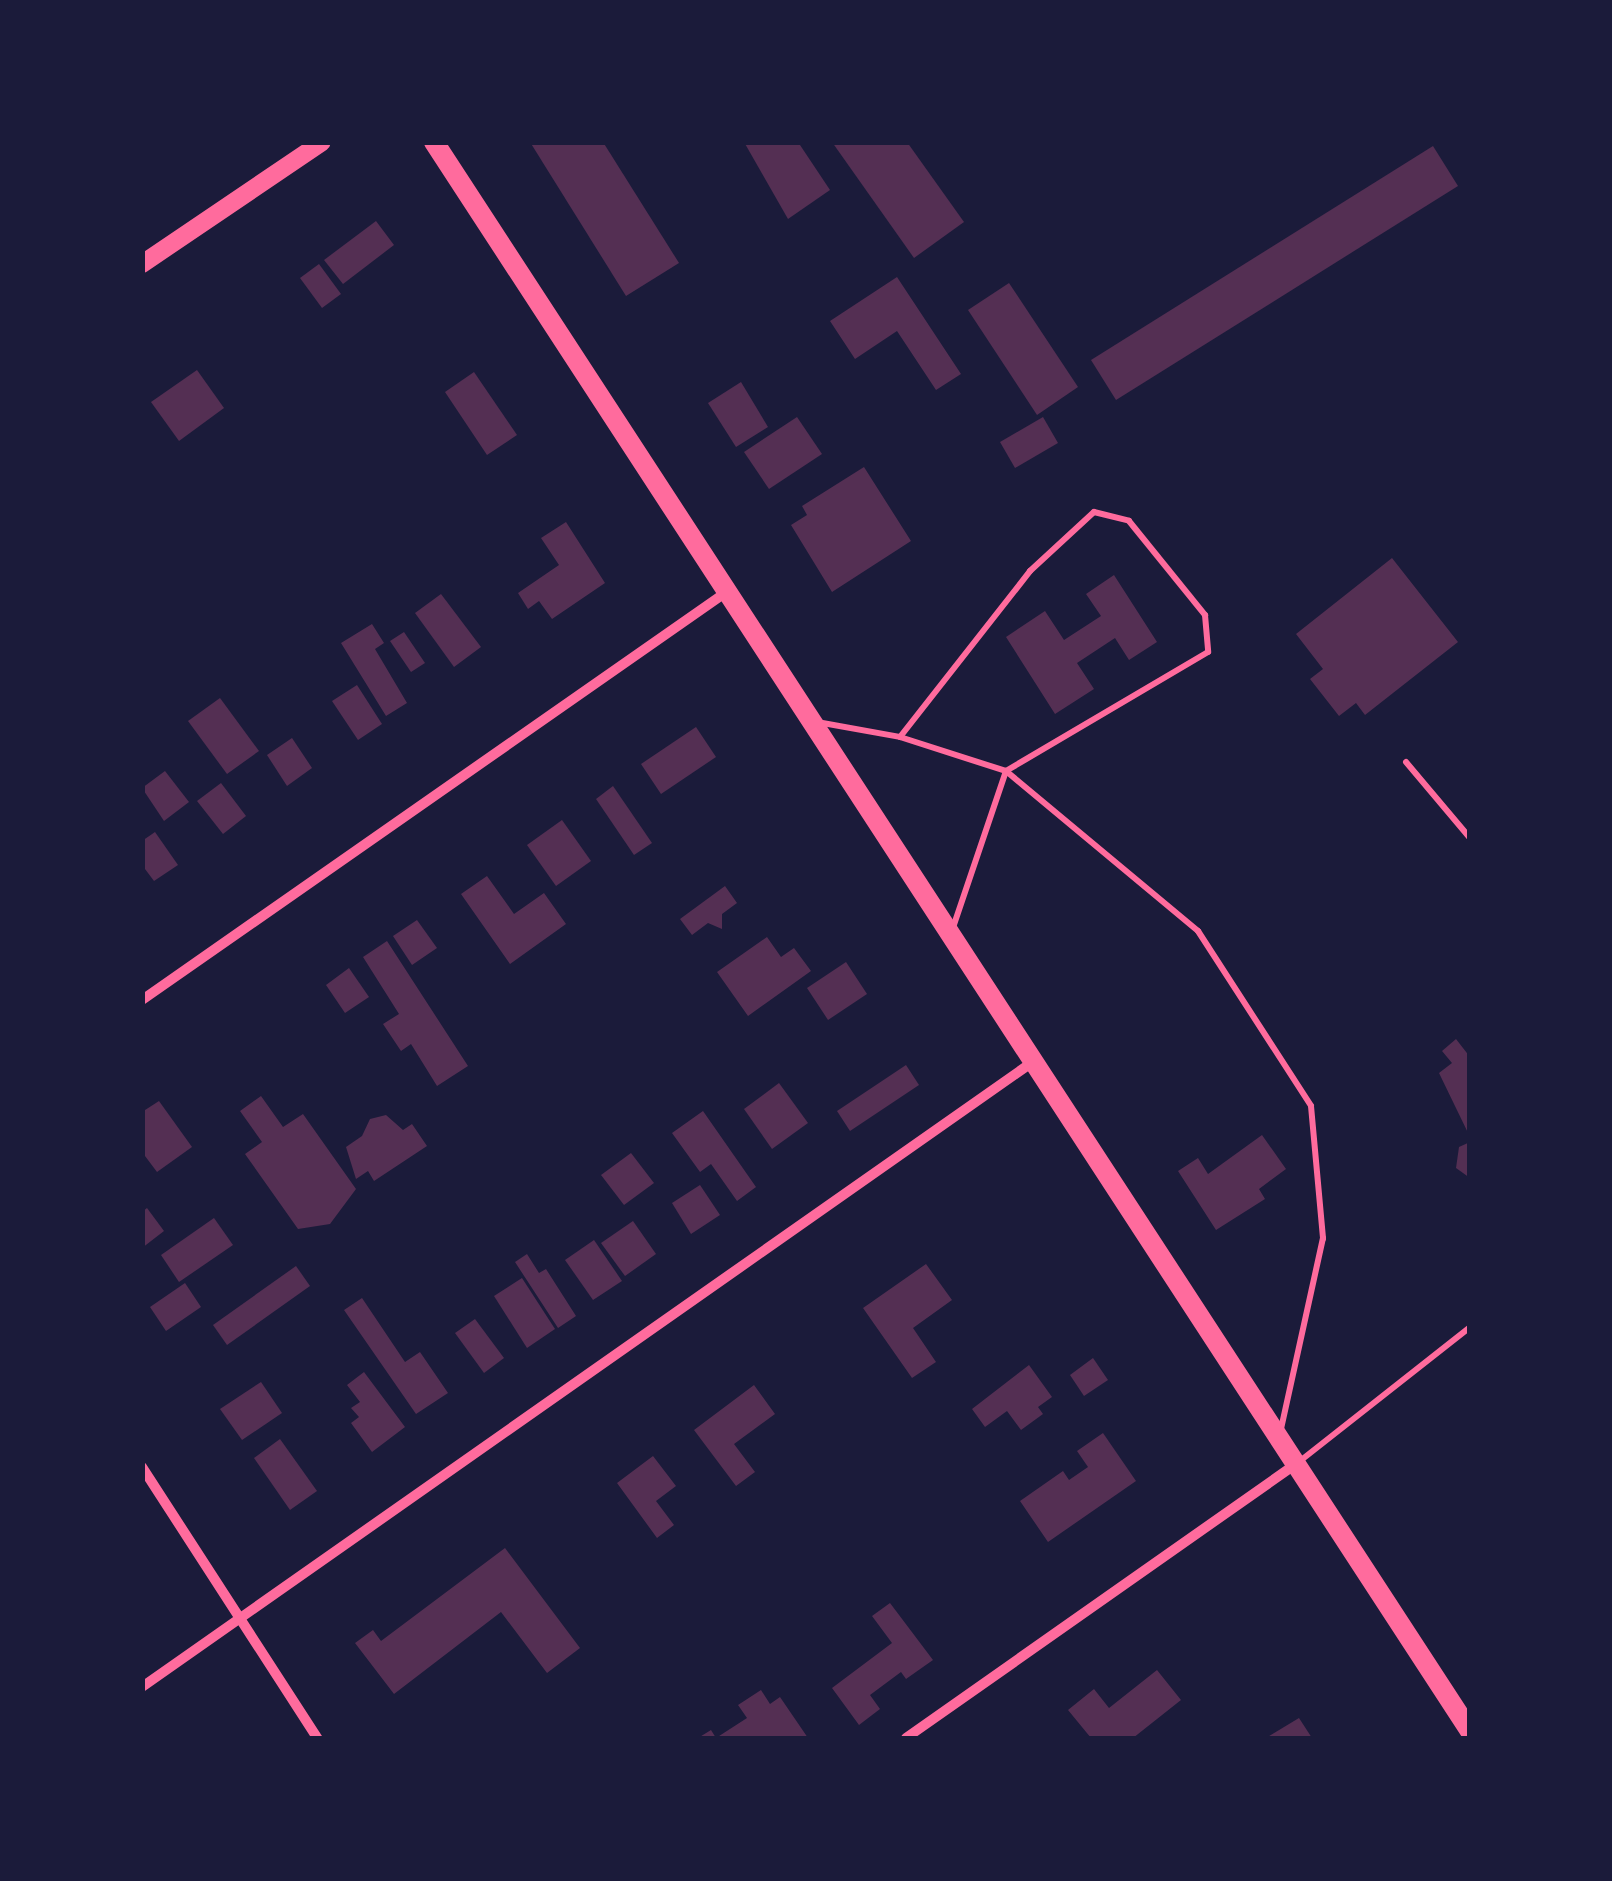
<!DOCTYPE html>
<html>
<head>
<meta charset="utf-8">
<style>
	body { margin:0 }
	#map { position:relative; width:1612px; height:1881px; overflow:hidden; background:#1b1b3a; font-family:"Golos Text",sans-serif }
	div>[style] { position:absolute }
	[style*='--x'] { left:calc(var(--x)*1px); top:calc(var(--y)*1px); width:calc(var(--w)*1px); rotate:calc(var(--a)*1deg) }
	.building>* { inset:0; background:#542f53 }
	.service>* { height:6px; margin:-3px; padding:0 3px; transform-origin:3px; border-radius:3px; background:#ff6b9d }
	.minor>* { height:10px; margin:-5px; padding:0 5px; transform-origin:5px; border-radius:5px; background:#ff6b9d }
	.tertiary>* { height:18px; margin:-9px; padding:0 9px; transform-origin:9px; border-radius:9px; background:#ff6b9d }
	.primary>* { height:20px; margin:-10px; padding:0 10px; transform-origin:10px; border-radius:10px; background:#ff6b9d }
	span { translate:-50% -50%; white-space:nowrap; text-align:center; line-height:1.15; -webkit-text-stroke:10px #1b1b3a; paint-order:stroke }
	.frame { position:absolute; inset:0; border:145px solid #1b1b3a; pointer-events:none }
</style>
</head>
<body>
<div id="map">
	<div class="building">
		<i style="clip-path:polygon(530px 142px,603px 142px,679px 263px,626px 296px)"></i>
		<i style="clip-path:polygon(744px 142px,798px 142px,830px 190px,788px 219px)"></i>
		<i style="clip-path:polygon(832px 142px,907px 142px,964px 222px,914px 258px)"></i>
		<i style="clip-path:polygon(1433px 146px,1458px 186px,1116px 400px,1091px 360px)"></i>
		<i style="clip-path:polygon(376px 221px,394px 245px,343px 284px,324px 260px)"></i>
		<i style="clip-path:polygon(319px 264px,341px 294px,322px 308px,300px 278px)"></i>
		<i style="clip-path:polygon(897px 277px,961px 374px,936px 390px,897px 331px,855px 359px,830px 321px)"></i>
		<i style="clip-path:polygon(1009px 283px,1078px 387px,1037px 415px,968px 310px)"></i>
		<i style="clip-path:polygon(197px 370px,224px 408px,179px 441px,151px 402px)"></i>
		<i style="clip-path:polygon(474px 372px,517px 435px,487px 455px,445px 392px)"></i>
		<i style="clip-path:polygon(741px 382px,768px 427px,736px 447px,708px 403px)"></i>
		<i style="clip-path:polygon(797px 417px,822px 454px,769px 489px,744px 452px)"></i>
		<i style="clip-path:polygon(1043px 417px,1058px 443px,1015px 468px,1000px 442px)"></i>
		<i style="clip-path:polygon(864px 467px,911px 541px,832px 592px,791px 525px,807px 515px,802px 506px)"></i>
		<i style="clip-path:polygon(566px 522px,605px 583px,552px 619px,539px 601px,528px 609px,518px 593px,559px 565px,541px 538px)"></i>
		<i style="clip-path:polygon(1392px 558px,1458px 642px,1365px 715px,1356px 703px,1339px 716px,1310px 679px,1323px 669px,1296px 634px)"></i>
		<i style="clip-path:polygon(1114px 575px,1157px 642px,1129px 660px,1115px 638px,1077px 663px,1094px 689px,1055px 714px,1006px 637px,1045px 611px,1064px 640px,1101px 616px,1086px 594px)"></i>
		<i style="clip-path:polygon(441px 594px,481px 647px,454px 667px,415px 613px)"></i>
		<i style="clip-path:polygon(372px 624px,384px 643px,375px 649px,407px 703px,386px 716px,341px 643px)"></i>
		<i style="clip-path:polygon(404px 632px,425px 663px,411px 672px,390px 641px)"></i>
		<i style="clip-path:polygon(357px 685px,382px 724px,358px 740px,332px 701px)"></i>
		<i style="clip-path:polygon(220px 698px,259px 751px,227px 774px,188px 721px)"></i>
		<i style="clip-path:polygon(696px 727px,716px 757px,661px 794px,641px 764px)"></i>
		<i style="clip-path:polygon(292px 738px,312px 768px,287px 786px,267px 755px)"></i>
		<i style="clip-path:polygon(165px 771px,189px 802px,164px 821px,142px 788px)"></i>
		<i style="clip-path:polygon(221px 783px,246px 816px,223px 834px,197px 801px)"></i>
		<i style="clip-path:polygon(613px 786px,652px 843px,634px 855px,596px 799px)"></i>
		<i style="clip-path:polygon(562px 820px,591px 861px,556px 886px,527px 845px)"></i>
		<i style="clip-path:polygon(155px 832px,178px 865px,154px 881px,142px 865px,142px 841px)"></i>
		<i style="clip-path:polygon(487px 876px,514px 914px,544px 893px,566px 924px,510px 964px,461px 894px)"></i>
		<i style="clip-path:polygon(725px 886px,737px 903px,722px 914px,722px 929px,708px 923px,692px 935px,680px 919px)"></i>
		<i style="clip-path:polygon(417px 920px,437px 948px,412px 965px,393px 936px)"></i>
		<i style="clip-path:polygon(767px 937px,781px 957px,794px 948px,811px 971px,748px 1016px,717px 972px)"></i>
		<i style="clip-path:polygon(387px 941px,468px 1066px,437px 1086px,411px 1044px,401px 1051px,383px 1024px,399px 1014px,363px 957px)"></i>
		<i style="clip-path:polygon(846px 962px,867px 994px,828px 1020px,807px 988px)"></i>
		<i style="clip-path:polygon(349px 968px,369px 997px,345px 1013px,326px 985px)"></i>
		<i style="clip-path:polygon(1456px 1039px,1470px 1057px,1470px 1137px,1439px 1073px,1452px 1063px,1442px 1051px)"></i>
		<i style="clip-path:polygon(906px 1065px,919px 1085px,850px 1131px,837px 1111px)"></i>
		<i style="clip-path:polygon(779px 1083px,808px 1123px,772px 1149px,744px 1109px)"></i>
		<i style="clip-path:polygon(261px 1096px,283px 1127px,303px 1114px,356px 1189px,330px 1224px,298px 1229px,245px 1154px,262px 1142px,240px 1111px)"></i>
		<i style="clip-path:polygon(159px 1101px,192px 1147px,157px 1172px,142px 1152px,142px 1112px)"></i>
		<i style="clip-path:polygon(703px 1111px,756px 1187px,737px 1201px,711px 1164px,700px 1172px,672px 1133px)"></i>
		<i style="clip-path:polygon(386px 1115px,403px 1130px,412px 1124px,427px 1146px,374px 1181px,368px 1171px,356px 1179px,346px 1147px,362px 1136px,370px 1119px)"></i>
		<i style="clip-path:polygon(1262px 1135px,1286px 1169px,1259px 1189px,1265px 1199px,1216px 1230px,1178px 1171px,1198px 1158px,1208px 1174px)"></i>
		<i style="clip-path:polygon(1470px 1142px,1470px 1178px,1456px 1168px,1459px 1147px)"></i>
		<i style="clip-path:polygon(631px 1153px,654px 1183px,624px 1205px,601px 1175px)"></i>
		<i style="clip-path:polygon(700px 1185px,720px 1215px,691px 1234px,672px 1203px)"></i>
		<i style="clip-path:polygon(147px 1208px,164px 1231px,142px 1248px,142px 1212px)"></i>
		<i style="clip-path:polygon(214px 1218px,233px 1245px,179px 1282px,161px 1255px)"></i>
		<i style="clip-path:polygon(633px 1221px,656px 1254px,625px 1276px,601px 1243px)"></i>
		<i style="clip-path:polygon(594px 1240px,622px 1281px,593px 1300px,565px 1260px)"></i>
		<i style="clip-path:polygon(527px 1254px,539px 1273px,546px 1269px,576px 1316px,558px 1328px,515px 1262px)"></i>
		<i style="clip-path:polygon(926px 1264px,952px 1300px,913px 1328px,936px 1362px,912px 1378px,863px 1308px)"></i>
		<i style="clip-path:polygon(296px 1266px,310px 1286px,227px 1345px,213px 1325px)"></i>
		<i style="clip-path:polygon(522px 1278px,555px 1329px,527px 1348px,494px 1296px)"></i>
		<i style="clip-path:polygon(185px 1283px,201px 1307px,166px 1331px,150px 1307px)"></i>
		<i style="clip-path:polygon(362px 1298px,405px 1362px,420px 1352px,448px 1393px,416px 1414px,344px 1310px)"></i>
		<i style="clip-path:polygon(475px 1319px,504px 1358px,484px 1373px,455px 1333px)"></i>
		<i style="clip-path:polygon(1093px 1358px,1108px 1380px,1084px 1396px,1070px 1375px)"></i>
		<i style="clip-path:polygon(1029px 1365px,1052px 1397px,1038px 1407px,1043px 1414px,1021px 1430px,1007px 1411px,985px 1427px,972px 1409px)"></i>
		<i style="clip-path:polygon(364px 1372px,405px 1427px,372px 1452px,351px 1423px,359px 1417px,351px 1408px,360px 1402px,347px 1385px)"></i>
		<i style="clip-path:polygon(261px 1382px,282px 1413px,242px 1440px,220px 1409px)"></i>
		<i style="clip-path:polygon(754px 1385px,775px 1414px,734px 1444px,755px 1472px,736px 1486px,694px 1430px)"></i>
		<i style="clip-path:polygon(1103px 1433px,1136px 1481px,1048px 1542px,1020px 1501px,1063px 1471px,1069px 1480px,1088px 1467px,1077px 1451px)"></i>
		<i style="clip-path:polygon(280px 1439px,317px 1491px,290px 1510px,254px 1458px)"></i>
		<i style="clip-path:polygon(653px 1456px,676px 1486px,656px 1501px,674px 1525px,657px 1538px,617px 1483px)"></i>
		<i style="clip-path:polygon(505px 1548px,580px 1648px,547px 1673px,501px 1612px,394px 1694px,355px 1643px,373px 1630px,381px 1641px)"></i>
		<i style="clip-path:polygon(890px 1603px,933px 1660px,906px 1679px,901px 1672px,870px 1695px,880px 1709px,859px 1725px,832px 1688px,892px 1643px,872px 1616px)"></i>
		<i style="clip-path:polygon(1157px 1670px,1181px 1700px,1133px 1738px,1091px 1738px,1068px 1710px,1094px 1689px,1109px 1708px)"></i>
		<i style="clip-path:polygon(761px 1690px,770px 1704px,780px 1697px,808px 1738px,698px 1738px,711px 1730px,716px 1738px,747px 1718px,738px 1705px)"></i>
		<i style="clip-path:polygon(1299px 1718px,1312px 1738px,1266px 1738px)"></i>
	</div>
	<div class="service">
		<i style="--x:817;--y:722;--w:84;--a:10.2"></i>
		<i style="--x:900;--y:737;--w:111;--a:17.8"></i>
		<i style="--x:1006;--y:771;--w:250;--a:39.8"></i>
		<i style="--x:1198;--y:931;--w:208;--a:57.1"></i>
		<i style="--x:1311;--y:1106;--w:133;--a:84.8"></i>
		<i style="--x:1323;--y:1238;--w:196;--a:102.4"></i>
		<i style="--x:900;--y:737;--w:211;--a:-51.9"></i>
		<i style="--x:1030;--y:571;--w:87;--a:-42.7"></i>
		<i style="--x:1094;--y:512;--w:36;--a:14"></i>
		<i style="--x:1129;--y:521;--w:121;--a:51"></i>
		<i style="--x:1205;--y:615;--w:37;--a:85"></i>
		<i style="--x:1208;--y:652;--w:234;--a:149.5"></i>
		<i style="--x:1006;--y:771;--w:166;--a:108.7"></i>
		<i style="--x:1406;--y:762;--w:99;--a:49.9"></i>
		<i style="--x:1300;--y:1461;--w:216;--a:-38.2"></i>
	</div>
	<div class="minor">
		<i style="--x:142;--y:1000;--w:711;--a:-34.92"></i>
		<i style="--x:142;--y:1467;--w:323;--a:57.1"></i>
		<i style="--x:142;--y:1687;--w:1090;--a:-35.06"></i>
		<i style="--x:906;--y:1738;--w:475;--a:-35.1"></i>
	</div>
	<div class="tertiary">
		<i style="--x:142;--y:264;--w:217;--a:-34.1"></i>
	</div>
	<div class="primary">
		<i style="--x:434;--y:142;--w:1897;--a:56.9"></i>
	</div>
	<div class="frame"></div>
</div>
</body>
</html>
